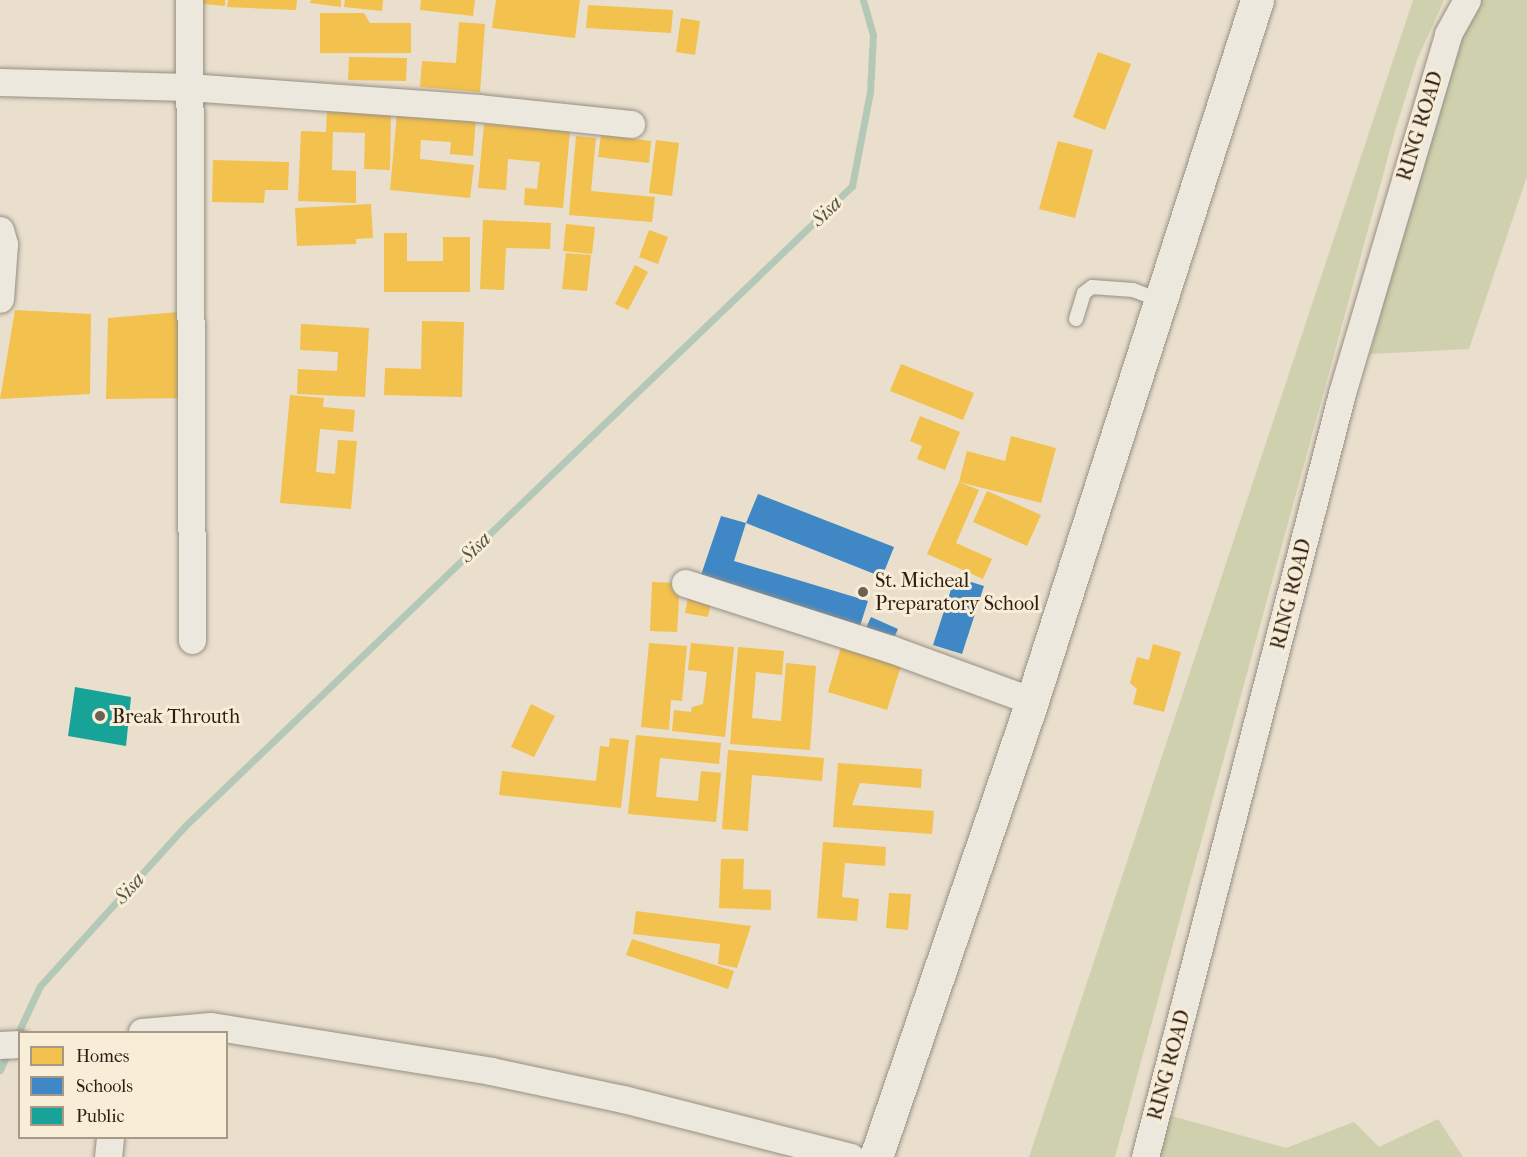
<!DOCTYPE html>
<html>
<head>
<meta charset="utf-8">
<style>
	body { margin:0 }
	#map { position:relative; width:1527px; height:1157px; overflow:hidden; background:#e9dfcc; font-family:"IM FELL French Canon",serif }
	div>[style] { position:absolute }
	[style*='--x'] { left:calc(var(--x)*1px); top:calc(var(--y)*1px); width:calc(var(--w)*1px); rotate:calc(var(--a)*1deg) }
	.green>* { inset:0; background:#cfd0ad }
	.homes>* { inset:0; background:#f2c14e }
	.schools>* { inset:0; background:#3f88c5 }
	.public>* { inset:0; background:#17a398 }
	.stream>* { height:7px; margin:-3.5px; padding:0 3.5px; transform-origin:3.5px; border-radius:3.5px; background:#b4c8b7 }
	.roads { filter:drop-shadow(0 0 2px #978f84) drop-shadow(0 0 2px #978f84) }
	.service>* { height:14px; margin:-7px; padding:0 7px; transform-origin:7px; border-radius:7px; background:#ece8de }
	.minor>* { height:27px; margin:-13.5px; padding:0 13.5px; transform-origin:13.5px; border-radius:13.5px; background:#ece8de }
	.tertiary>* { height:33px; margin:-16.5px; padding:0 16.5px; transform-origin:16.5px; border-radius:16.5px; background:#ece8de }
	.dots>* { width:16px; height:16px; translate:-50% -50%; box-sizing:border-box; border:3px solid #f8edd6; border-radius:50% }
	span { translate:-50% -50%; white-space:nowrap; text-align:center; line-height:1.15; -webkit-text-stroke:6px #f8edd6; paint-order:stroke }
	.street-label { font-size:20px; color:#2c1c14 }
	.poi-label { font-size:20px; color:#2c1c14 }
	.left { translate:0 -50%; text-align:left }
	.water-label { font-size:21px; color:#54554a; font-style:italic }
	.legend { position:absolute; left:18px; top:1031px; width:210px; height:108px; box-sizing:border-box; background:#f8edd6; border:2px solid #a69988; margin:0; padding:8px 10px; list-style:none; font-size:18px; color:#2c1c14 }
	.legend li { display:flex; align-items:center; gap:12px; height:30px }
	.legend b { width:30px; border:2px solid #a69988 }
</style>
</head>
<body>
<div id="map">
	<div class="green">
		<i style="clip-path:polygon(1413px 0,1444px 0,1417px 60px,1395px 131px,1115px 1157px,1029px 1157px)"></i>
		<i style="clip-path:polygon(1477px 0,1527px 0,1527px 176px,1469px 349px,1370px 354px,1447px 67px)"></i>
		<i style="clip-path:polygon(1168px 1115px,1286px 1148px,1354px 1122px,1379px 1147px,1438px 1119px,1463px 1157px,1157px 1157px)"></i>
	</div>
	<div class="homes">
		<i style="clip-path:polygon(196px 0,225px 0,225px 6px,195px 3px)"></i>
		<i style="clip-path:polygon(228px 0,297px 0,296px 10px,227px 7px)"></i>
		<i style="clip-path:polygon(311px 0,341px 0,341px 7px,310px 3px)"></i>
		<i style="clip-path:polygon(345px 0,383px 0,382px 11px,344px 7px)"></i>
		<i style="clip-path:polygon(421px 0,475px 0,473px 16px,420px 10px)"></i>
		<i style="clip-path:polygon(496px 0,580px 0,575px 38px,492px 28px)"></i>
		<i style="clip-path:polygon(588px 5px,673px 10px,671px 33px,586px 28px)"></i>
		<i style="clip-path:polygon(320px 13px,364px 13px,370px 23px,411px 23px,411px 53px,320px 53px)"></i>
		<i style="clip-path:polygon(681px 18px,700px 21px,695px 55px,676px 52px)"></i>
		<i style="clip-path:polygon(459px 22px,485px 24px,480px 92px,420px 87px,422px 61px,456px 63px)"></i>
		<i style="clip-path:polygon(1098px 52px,1131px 64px,1105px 130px,1073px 117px)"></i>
		<i style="clip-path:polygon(349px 57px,407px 58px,406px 81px,348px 80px)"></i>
		<i style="clip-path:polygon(327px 110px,391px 112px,390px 170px,364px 169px,365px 133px,333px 132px,332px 170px,356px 171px,356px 203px,298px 201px,301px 131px,326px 132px)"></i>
		<i style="clip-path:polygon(397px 113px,476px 118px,473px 156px,450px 154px,451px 142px,421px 140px,420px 159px,474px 165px,470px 198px,390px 190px)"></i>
		<i style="clip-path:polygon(484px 124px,570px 131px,563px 208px,524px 205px,525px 188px,537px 189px,540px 162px,508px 159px,506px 190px,478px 188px)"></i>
		<i style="clip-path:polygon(601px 135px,651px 141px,649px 163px,598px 157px)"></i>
		<i style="clip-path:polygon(576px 136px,596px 138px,591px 191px,655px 197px,652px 222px,569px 215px)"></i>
		<i style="clip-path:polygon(656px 140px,679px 143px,672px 196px,649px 193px)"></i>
		<i style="clip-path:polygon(1058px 141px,1093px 150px,1075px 218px,1039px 209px)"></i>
		<i style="clip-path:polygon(213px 160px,289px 162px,288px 190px,265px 190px,264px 203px,212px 202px)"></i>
		<i style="clip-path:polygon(371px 204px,373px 238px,356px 239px,356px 244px,297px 246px,295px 208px)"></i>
		<i style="clip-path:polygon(483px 220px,551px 223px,550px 249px,506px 248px,504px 290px,480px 289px)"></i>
		<i style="clip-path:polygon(566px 224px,595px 227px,592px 254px,563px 251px)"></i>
		<i style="clip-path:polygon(649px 230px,668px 237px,658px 264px,639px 257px)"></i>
		<i style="clip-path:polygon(384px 233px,407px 233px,407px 261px,443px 261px,443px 237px,470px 237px,470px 292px,384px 292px)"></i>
		<i style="clip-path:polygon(566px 253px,591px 255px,587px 291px,562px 289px)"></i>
		<i style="clip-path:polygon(635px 265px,648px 272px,628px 310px,615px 304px)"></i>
		<i style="clip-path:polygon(15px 310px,91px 314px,90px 394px,0 399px)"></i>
		<i style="clip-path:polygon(190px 311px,190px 398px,106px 399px,108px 318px)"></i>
		<i style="clip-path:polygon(422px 321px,464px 322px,462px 397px,384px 395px,385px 368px,421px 369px)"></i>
		<i style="clip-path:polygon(301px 324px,369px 328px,365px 397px,297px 394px,298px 369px,337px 371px,338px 352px,300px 350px)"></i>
		<i style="clip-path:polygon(901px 364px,974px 393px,963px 420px,890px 391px)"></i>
		<i style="clip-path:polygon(290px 395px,324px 398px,323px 407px,355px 410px,353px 432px,320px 429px,316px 472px,335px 474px,338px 440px,357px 441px,351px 509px,280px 503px)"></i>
		<i style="clip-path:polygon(920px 416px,960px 432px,945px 470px,917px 459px,922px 446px,910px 441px)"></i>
		<i style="clip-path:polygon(1011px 436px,1056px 448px,1041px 503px,959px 482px,967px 451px,1005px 461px)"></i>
		<i style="clip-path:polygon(959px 482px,979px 490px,956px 543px,992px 559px,983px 579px,927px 554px)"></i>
		<i style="clip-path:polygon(987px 491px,1041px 515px,1027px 546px,973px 522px)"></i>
		<i style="clip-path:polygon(652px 582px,680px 583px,677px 632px,650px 631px)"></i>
		<i style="clip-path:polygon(688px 598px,711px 602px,708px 617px,685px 613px)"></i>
		<i style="clip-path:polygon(649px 643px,687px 646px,682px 701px,671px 700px,669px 730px,641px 727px)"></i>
		<i style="clip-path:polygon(691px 643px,734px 647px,725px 737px,672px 731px,674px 710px,691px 712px,692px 707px,703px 704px,707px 672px,688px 670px)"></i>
		<i style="clip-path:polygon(1153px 644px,1181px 652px,1164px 712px,1133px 704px,1137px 689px,1130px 683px,1137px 657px,1149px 660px)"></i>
		<i style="clip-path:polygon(738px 647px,784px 651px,782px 675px,756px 672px,752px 718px,781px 721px,786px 663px,816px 666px,810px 750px,730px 744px)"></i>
		<i style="clip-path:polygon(841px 647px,901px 666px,887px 710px,828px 692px)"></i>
		<i style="clip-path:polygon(531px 704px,555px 716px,534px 757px,511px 747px)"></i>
		<i style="clip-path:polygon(636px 735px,721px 743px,719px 764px,660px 758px,656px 797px,698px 801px,701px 771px,721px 773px,716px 822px,628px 814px)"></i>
		<i style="clip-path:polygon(610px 738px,629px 740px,621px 808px,499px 795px,502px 771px,596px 781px,600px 746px,609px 747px)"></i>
		<i style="clip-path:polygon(728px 750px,824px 758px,822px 781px,752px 775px,748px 831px,722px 829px)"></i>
		<i style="clip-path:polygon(838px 763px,922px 769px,921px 788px,860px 783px,852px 805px,934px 811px,932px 834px,833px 827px)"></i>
		<i style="clip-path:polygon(823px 842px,886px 847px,885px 866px,845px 863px,842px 897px,859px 899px,857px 921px,817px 918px)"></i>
		<i style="clip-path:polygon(721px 859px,744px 859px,743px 889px,771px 890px,771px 910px,719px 908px)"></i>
		<i style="clip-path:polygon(889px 893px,911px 894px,908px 930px,886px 928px)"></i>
		<i style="clip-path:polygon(636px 911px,751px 926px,737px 968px,718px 964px,720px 944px,633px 934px)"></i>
		<i style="clip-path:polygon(632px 939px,734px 971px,728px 989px,626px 955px)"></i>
	</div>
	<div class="schools">
		<i style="clip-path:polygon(758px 494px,894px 547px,882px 577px,746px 523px)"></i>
		<i style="clip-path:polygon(721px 516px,746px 523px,734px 561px,868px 601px,859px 629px,701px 575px)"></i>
		<i style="clip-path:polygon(955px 577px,984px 586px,962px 654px,933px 645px)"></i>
		<i style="clip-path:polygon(871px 617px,898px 629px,893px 640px,866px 628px)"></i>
	</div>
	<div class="public">
		<i style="clip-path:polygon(75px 687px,131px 697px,126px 746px,68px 736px)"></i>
	</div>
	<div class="stream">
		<i style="--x:16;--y:1037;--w:56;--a:-64.8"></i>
		<i style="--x:40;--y:986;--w:216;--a:-47.8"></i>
		<i style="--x:185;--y:826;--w:924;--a:-43.82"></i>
		<i style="--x:852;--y:186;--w:96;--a:-79.2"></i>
		<i style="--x:870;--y:92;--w:57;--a:-87"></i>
		<i style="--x:873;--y:35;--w:36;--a:-106"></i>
		<i style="--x:0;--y:1070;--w:22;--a:-66"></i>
	</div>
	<div class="roads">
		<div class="service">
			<i style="--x:1076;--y:319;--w:27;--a:-73"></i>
			<i style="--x:1084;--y:293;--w:10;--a:-37"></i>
			<i style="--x:1092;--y:287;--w:41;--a:4.2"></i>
			<i style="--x:1133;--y:290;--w:30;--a:21"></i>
		</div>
		<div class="minor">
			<i style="--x:189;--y:0;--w:640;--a:89.73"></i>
			<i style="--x:0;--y:82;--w:188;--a:1.5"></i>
			<i style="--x:188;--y:87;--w:292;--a:4.1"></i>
			<i style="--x:479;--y:108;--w:153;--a:6"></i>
			<i style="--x:0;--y:230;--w:15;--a:74"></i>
			<i style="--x:4;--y:244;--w:55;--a:94.2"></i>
			<i style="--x:685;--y:583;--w:216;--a:17.8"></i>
			<i style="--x:891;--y:649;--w:150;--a:20.2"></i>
			<i style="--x:142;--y:1032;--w:69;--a:-5"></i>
			<i style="--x:211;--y:1026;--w:284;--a:9.1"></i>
			<i style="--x:491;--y:1071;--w:135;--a:12"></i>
			<i style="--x:623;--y:1099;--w:235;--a:14.3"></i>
			<i style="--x:0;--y:1045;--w:20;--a:-3"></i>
			<i style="--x:108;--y:1157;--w:19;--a:-84"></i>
			<i style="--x:1145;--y:1157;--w:789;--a:-75.54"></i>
			<i style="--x:1342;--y:393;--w:374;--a:-73.5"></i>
			<i style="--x:1448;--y:34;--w:39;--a:-61"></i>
		</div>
		<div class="tertiary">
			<i style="--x:876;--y:1157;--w:482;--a:-71.1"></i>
			<i style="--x:1032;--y:701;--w:736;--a:-72.2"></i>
		</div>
	</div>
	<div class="dots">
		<i style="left:863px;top:592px;background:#6e6054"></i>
		<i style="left:100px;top:716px;background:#6e6054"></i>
	</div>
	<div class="street-label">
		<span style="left:1420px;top:126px;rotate:-73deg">RING ROAD</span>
		<span style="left:1291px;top:594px;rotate:-76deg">RING ROAD</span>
		<span style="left:1169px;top:1065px;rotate:-75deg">RING ROAD</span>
	</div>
	<div class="poi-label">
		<span class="left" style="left:875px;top:592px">St. Micheal<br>Preparatory School</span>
		<span class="left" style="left:112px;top:716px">Break Throuth</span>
	</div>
	<div class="water-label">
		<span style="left:826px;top:211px;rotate:-44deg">Sisa</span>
		<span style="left:475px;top:547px;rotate:-44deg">Sisa</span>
		<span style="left:129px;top:888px;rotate:-48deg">Sisa</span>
	</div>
	<ul class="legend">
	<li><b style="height:16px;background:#f2c14e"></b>Homes</li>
	<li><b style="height:16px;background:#3f88c5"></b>Schools</li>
	<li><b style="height:16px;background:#17a398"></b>Public</li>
	</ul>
</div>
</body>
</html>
